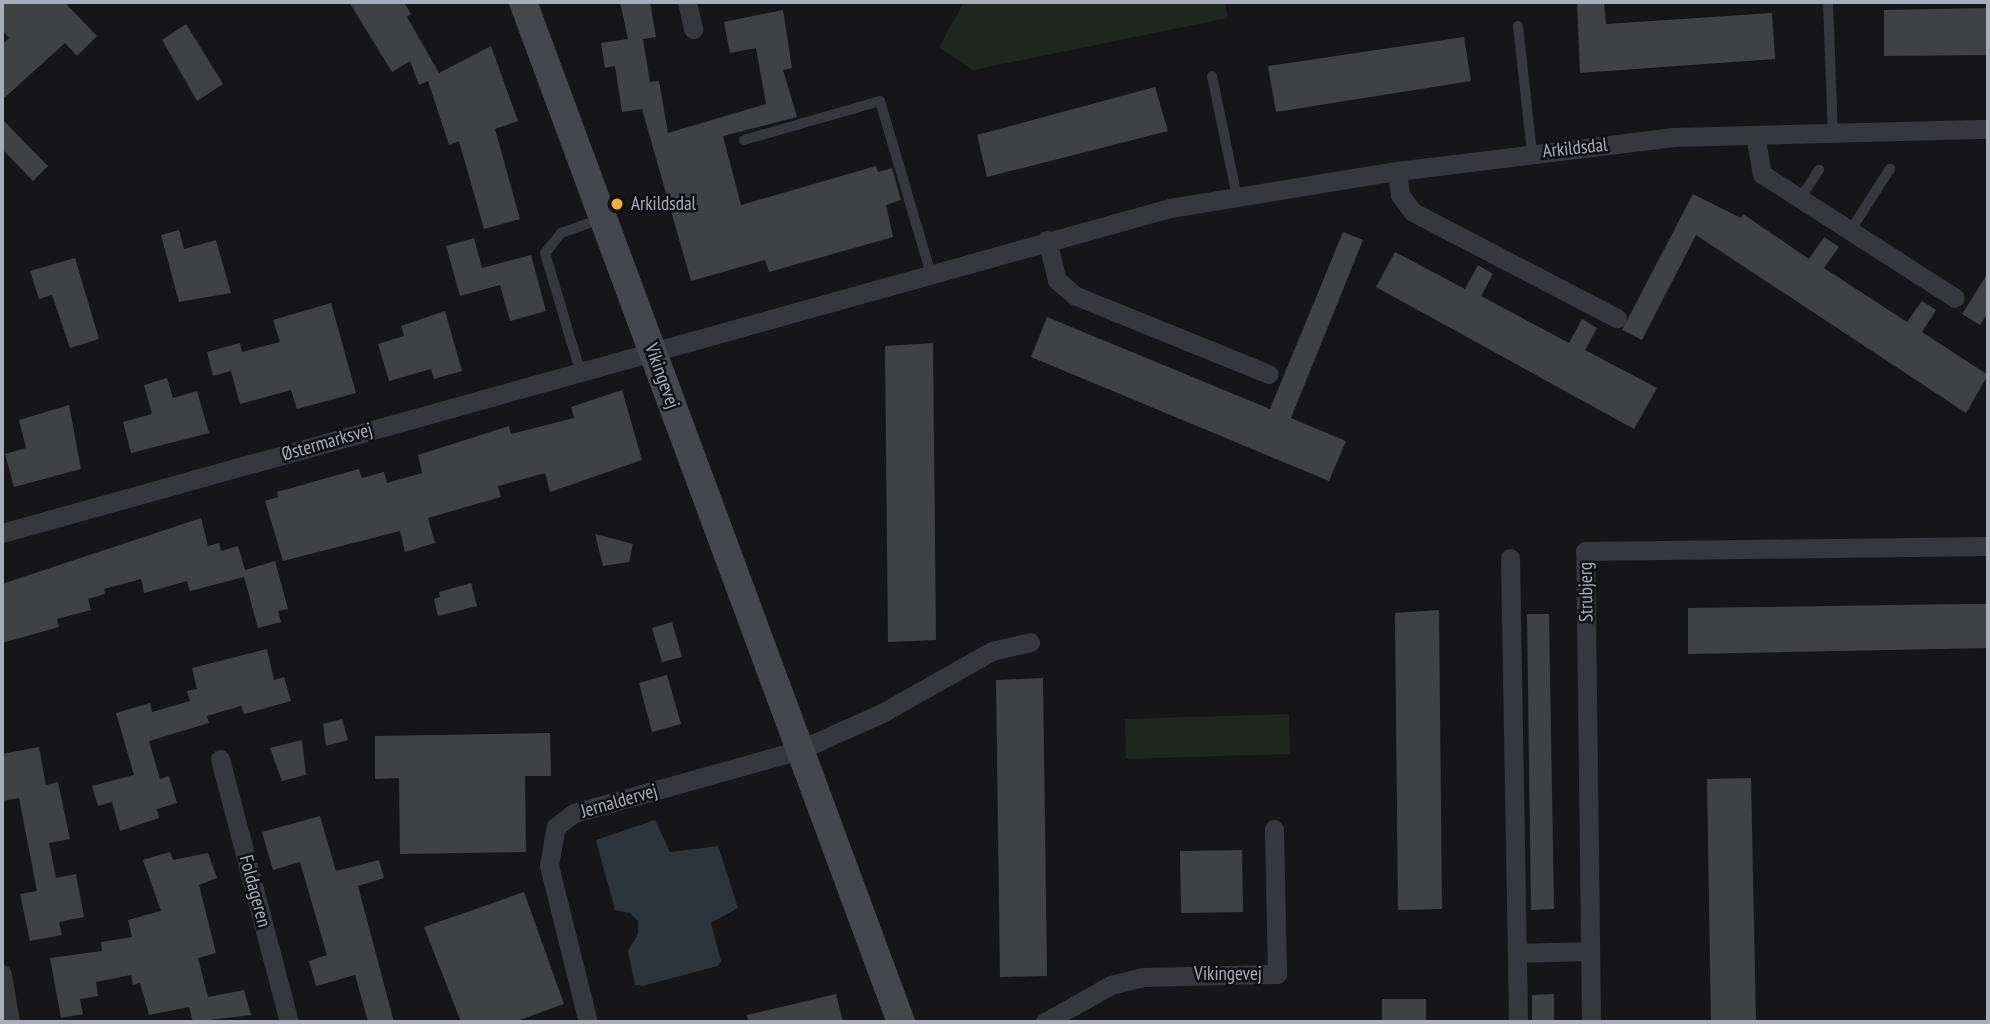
<!DOCTYPE html>
<html>
<head>
<meta charset="utf-8">
<style>
	body { margin:0 }
	#map { position:relative; width:1990px; height:1024px; overflow:hidden; background:#161618; font-family:"PT Sans Narrow",sans-serif }
	div>[style] { position:absolute }
	[style*='--x'] { left:calc(var(--x)*1px); top:calc(var(--y)*1px); width:calc(var(--w)*1px); rotate:calc(var(--a)*1deg) }
	.green>* { inset:0; background:#1e261f }
	.water>* { inset:0; background:#2c353c }
	.building>* { inset:0; background:#404145 }
	.lane>* { height:10px; margin:-5px; padding:0 5px; transform-origin:5px; border-radius:5px; background:#37383d }
	.street>* { height:19px; margin:-9.5px; padding:0 9.5px; transform-origin:9.5px; border-radius:9.5px; background:#37383d }
	.secondary>* { height:28px; margin:-14px; padding:0 14px; transform-origin:14px; border-radius:14px; background:#45474d }
	.dots>* { width:19px; height:19px; translate:-50% -50%; box-sizing:border-box; border:4px solid #111113; border-radius:50% }
	span { translate:-50% -50%; white-space:nowrap; text-align:center; line-height:1.15; -webkit-text-stroke:5px #111113; paint-order:stroke }
	.street-label { font-size:19px; color:#a8adb8 }
	.poi-label { font-size:19px; color:#a8adb8 }
	.left { translate:0 -50%; text-align:left }
	.frame { position:absolute; inset:0; border:4px solid #a8adb8; pointer-events:none }
</style>
</head>
<body>
<div id="map">
	<div class="green">
		<i style="clip-path:polygon(964px 2px,1225px 2px,1228px 18px,973px 70px,939px 47px)"></i>
		<i style="clip-path:polygon(1289px 714px,1290px 754px,1126px 759px,1125px 719px)"></i>
	</div>
	<div class="water">
		<i style="clip-path:polygon(655px 820px,670px 852px,718px 846px,738px 908px,711px 923px,721px 961px,718px 966px,642px 986px,635px 985px,628px 951px,638px 934px,638px 921px,630px 913px,615px 910px,596px 840px)"></i>
	</div>
	<div class="building">
		<i style="clip-path:polygon(2px 2px,64px 2px,97px 36px,77px 56px,65px 43px,2px 100px,2px 45px,9px 38px,2px 30px)"></i>
		<i style="clip-path:polygon(349px 2px,404px 2px,411px 14px,407px 17px,439px 73px,491px 46px,518px 121px,495px 129px,520px 219px,484px 229px,459px 141px,449px 145px,428px 81px,419px 85px,410px 61px,392px 72px)"></i>
		<i style="clip-path:polygon(620px 2px,650px 2px,656px 37px,643px 39px,650px 82px,659px 81px,668px 133px,766px 104px,756px 48px,730px 53px,724px 22px,783px 10px,792px 68px,783px 70px,797px 117px,723px 136px,741px 205px,876px 166px,878px 172px,892px 168px,901px 200px,886px 205px,893px 237px,769px 272px,765px 260px,691px 281px,642px 109px,622px 112px,615px 66px,605px 68px,601px 43px,628px 39px)"></i>
		<i style="clip-path:polygon(1577px 2px,1604px 2px,1606px 24px,1772px 13px,1775px 59px,1580px 73px)"></i>
		<i style="clip-path:polygon(1988px 8px,1988px 55px,1884px 56px,1884px 10px)"></i>
		<i style="clip-path:polygon(186px 24px,223px 84px,197px 101px,162px 40px)"></i>
		<i style="clip-path:polygon(1464px 37px,1471px 81px,1276px 112px,1268px 66px)"></i>
		<i style="clip-path:polygon(1155px 87px,1168px 131px,987px 177px,977px 135px)"></i>
		<i style="clip-path:polygon(2px 119px,48px 166px,33px 181px,2px 149px)"></i>
		<i style="clip-path:polygon(1693px 194px,1741px 218px,1743px 214px,1809px 259px,1824px 237px,1839px 247px,1824px 268px,1907px 322px,1922px 301px,1936px 310px,1922px 332px,1988px 375px,1966px 413px,1696px 235px,1642px 340px,1622px 330px)"></i>
		<i style="clip-path:polygon(179px 230px,184px 249px,216px 240px,231px 293px,179px 302px,161px 235px)"></i>
		<i style="clip-path:polygon(1343px 232px,1363px 240px,1291px 418px,1346px 441px,1329px 481px,1031px 357px,1047px 317px,1270px 409px)"></i>
		<i style="clip-path:polygon(474px 238px,482px 268px,531px 255px,546px 311px,510px 321px,500px 285px,460px 296px,446px 246px)"></i>
		<i style="clip-path:polygon(1395px 252px,1465px 289px,1478px 265px,1493px 274px,1481px 296px,1569px 343px,1582px 319px,1597px 328px,1585px 350px,1657px 388px,1634px 429px,1376px 287px)"></i>
		<i style="clip-path:polygon(75px 258px,99px 339px,70px 348px,52px 295px,39px 299px,30px 271px)"></i>
		<i style="clip-path:polygon(1988px 273px,1988px 313px,1980px 325px,1962px 314px)"></i>
		<i style="clip-path:polygon(331px 303px,356px 393px,297px 409px,291px 390px,240px 404px,231px 371px,213px 376px,207px 352px,240px 343px,242px 352px,280px 342px,273px 320px)"></i>
		<i style="clip-path:polygon(445px 311px,462px 371px,434px 379px,431px 369px,389px 381px,378px 344px,404px 336px,401px 326px)"></i>
		<i style="clip-path:polygon(933px 343px,936px 640px,888px 642px,885px 346px)"></i>
		<i style="clip-path:polygon(167px 378px,173px 398px,197px 391px,209px 433px,131px 453px,123px 422px,152px 414px,144px 385px)"></i>
		<i style="clip-path:polygon(622px 390px,642px 460px,550px 492px,545px 473px,498px 486px,501px 497px,428px 518px,435px 543px,405px 552px,400px 531px,283px 561px,265px 501px,278px 497px,277px 492px,359px 469px,362px 478px,384px 472px,387px 483px,422px 473px,418px 455px,509px 426px,511px 434px,574px 418px,571px 407px)"></i>
		<i style="clip-path:polygon(69px 405px,81px 469px,14px 487px,5px 454px,26px 448px,19px 420px)"></i>
		<i style="clip-path:polygon(201px 518px,208px 546px,219px 543px,221px 551px,238px 546px,245px 570px,275px 561px,288px 609px,278px 611px,281px 622px,258px 628px,244px 577px,190px 591px,187px 581px,144px 593px,141px 579px,104px 589px,105px 594px,88px 599px,91px 610px,57px 619px,59px 627px,2px 643px,2px 584px)"></i>
		<i style="clip-path:polygon(595px 534px,633px 544px,629px 562px,603px 566px)"></i>
		<i style="clip-path:polygon(471px 583px,477px 606px,438px 616px,434px 599px,440px 597px,439px 592px)"></i>
		<i style="clip-path:polygon(1963px 604px,1988px 604px,1988px 648px,1688px 654px,1688px 608px)"></i>
		<i style="clip-path:polygon(1439px 610px,1442px 909px,1398px 910px,1395px 613px)"></i>
		<i style="clip-path:polygon(1527px 614px,1549px 614px,1554px 909px,1531px 910px)"></i>
		<i style="clip-path:polygon(672px 622px,682px 657px,662px 662px,652px 628px)"></i>
		<i style="clip-path:polygon(267px 649px,274px 680px,284px 677px,291px 701px,244px 714px,241px 706px,207px 716px,209px 723px,149px 741px,160px 779px,169px 776px,177px 803px,157px 809px,159px 818px,120px 831px,112px 802px,98px 806px,92px 786px,134px 775px,116px 713px,150px 703px,152px 712px,190px 701px,187px 691px,197px 689px,192px 668px)"></i>
		<i style="clip-path:polygon(667px 675px,681px 724px,652px 732px,639px 683px)"></i>
		<i style="clip-path:polygon(1043px 678px,1047px 976px,1000px 977px,996px 680px)"></i>
		<i style="clip-path:polygon(342px 719px,348px 740px,326px 746px,323px 724px)"></i>
		<i style="clip-path:polygon(550px 733px,551px 776px,525px 776px,526px 852px,400px 854px,399px 778px,375px 779px,375px 736px)"></i>
		<i style="clip-path:polygon(302px 740px,306px 775px,282px 781px,270px 748px)"></i>
		<i style="clip-path:polygon(39px 747px,46px 785px,58px 782px,70px 839px,49px 843px,56px 878px,76px 874px,84px 917px,59px 922px,62px 935px,30px 941px,20px 894px,37px 891px,19px 798px,2px 801px,2px 754px)"></i>
		<i style="clip-path:polygon(1751px 778px,1756px 1022px,1711px 1022px,1707px 779px)"></i>
		<i style="clip-path:polygon(320px 816px,336px 871px,379px 860px,384px 878px,358px 886px,394px 1022px,368px 1022px,355px 975px,316px 986px,309px 961px,327px 955px,300px 862px,273px 870px,262px 832px)"></i>
		<i style="clip-path:polygon(1242px 850px,1243px 912px,1181px 913px,1180px 851px)"></i>
		<i style="clip-path:polygon(170px 852px,173px 860px,208px 853px,217px 878px,199px 885px,216px 953px,198px 958px,208px 997px,244px 990px,251px 1015px,193px 1022px,189px 1007px,149px 1015px,140px 983px,133px 985px,131px 975px,96px 982px,98px 996px,80px 999px,83px 1014px,61px 1018px,50px 958px,102px 951px,101px 942px,132px 937px,128px 920px,161px 911px,143px 860px)"></i>
		<i style="clip-path:polygon(524px 892px,564px 1004px,514px 1022px,461px 1022px,424px 927px)"></i>
		<i style="clip-path:polygon(836px 994px,843px 1022px,748px 1022px,747px 1015px)"></i>
		<i style="clip-path:polygon(1554px 994px,1554px 1022px,1532px 1022px,1532px 995px)"></i>
		<i style="clip-path:polygon(1382px 999px,1426px 999px,1426px 1022px,1382px 1022px)"></i>
	</div>
	<div class="lane">
		<i style="--x:1828;--y:4;--w:129;--a:87.8"></i>
		<i style="--x:1518;--y:26;--w:127;--a:83.7"></i>
		<i style="--x:1212;--y:76;--w:124;--a:78.3"></i>
		<i style="--x:744;--y:140;--w:141;--a:-16"></i>
		<i style="--x:880;--y:101;--w:177;--a:73.6"></i>
		<i style="--x:1800;--y:199;--w:35;--a:-57"></i>
		<i style="--x:1850;--y:231;--w:74;--a:-57.2"></i>
		<i style="--x:580;--y:371;--w:123;--a:-106.5"></i>
		<i style="--x:545;--y:253;--w:26;--a:-51"></i>
		<i style="--x:561;--y:233;--w:41;--a:-19.7"></i>
	</div>
	<div class="street">
		<i style="--x:687;--y:2;--w:28;--a:77"></i>
		<i style="--x:1755;--y:135;--w:40;--a:80"></i>
		<i style="--x:1762;--y:174;--w:229;--a:32.7"></i>
		<i style="--x:1397;--y:171;--w:24;--a:83"></i>
		<i style="--x:1400;--y:195;--w:21;--a:53"></i>
		<i style="--x:1413;--y:212;--w:230;--a:27.5"></i>
		<i style="--x:1047;--y:240;--w:41;--a:76"></i>
		<i style="--x:1057;--y:280;--w:23;--a:41"></i>
		<i style="--x:1074;--y:295;--w:210;--a:22.1"></i>
		<i style="--x:2;--y:533;--w:1212;--a:-15.55"></i>
		<i style="--x:1170;--y:208;--w:230;--a:-9.3"></i>
		<i style="--x:1397;--y:171;--w:279;--a:-7"></i>
		<i style="--x:1674;--y:137;--w:314;--a:-1.5"></i>
		<i style="--x:1510;--y:558;--w:464;--a:89"></i>
		<i style="--x:220;--y:759;--w:272;--a:75.3"></i>
		<i style="--x:1517;--y:953;--w:73;--a:-1.6"></i>
		<i style="--x:2;--y:974;--w:49;--a:80.5"></i>
		<i style="--x:588;--y:1022;--w:162;--a:-104"></i>
		<i style="--x:549;--y:865;--w:39;--a:-80"></i>
		<i style="--x:556;--y:827;--w:23;--a:-38"></i>
		<i style="--x:574;--y:813;--w:234;--a:-15.6"></i>
		<i style="--x:799;--y:750;--w:91;--a:-24"></i>
		<i style="--x:882;--y:713;--w:126;--a:-29.4"></i>
		<i style="--x:992;--y:651;--w:39;--a:-13"></i>
		<i style="--x:1045;--y:1022;--w:76;--a:-29.3"></i>
		<i style="--x:1111;--y:985;--w:33;--a:-14"></i>
		<i style="--x:1143;--y:977;--w:134;--a:-1.3"></i>
		<i style="--x:1277;--y:974;--w:145;--a:-91.2"></i>
		<i style="--x:1591;--y:1022;--w:471;--a:-90.7"></i>
		<i style="--x:1585;--y:551;--w:403;--a:-0.7"></i>
	</div>
	<div class="secondary">
		<i style="--x:523;--y:2;--w:1088;--a:69.67"></i>
	</div>
	<div class="dots">
		<i style="left:617px;top:204px;background:#f2b134"></i>
	</div>
	<div class="street-label">
		<span style="left:1575px;top:148px;rotate:-6deg">Arkildsdal</span>
		<span style="left:662px;top:376px;rotate:70deg">Vikingevej</span>
		<span style="left:327px;top:442px;rotate:-16deg">Østermarksvej</span>
		<span style="left:1586px;top:592px;rotate:-91deg">Strubjerg</span>
		<span style="left:619px;top:801px;rotate:-16deg">Jernaldervej</span>
		<span style="left:255px;top:891px;rotate:75deg">Foldageren</span>
		<span style="left:1228px;top:974px">Vikingevej</span>
	</div>
	<div class="poi-label">
		<span class="left" style="left:631px;top:204px">Arkildsdal</span>
	</div>
	<div class="frame"></div>
</div>
</body>
</html>
